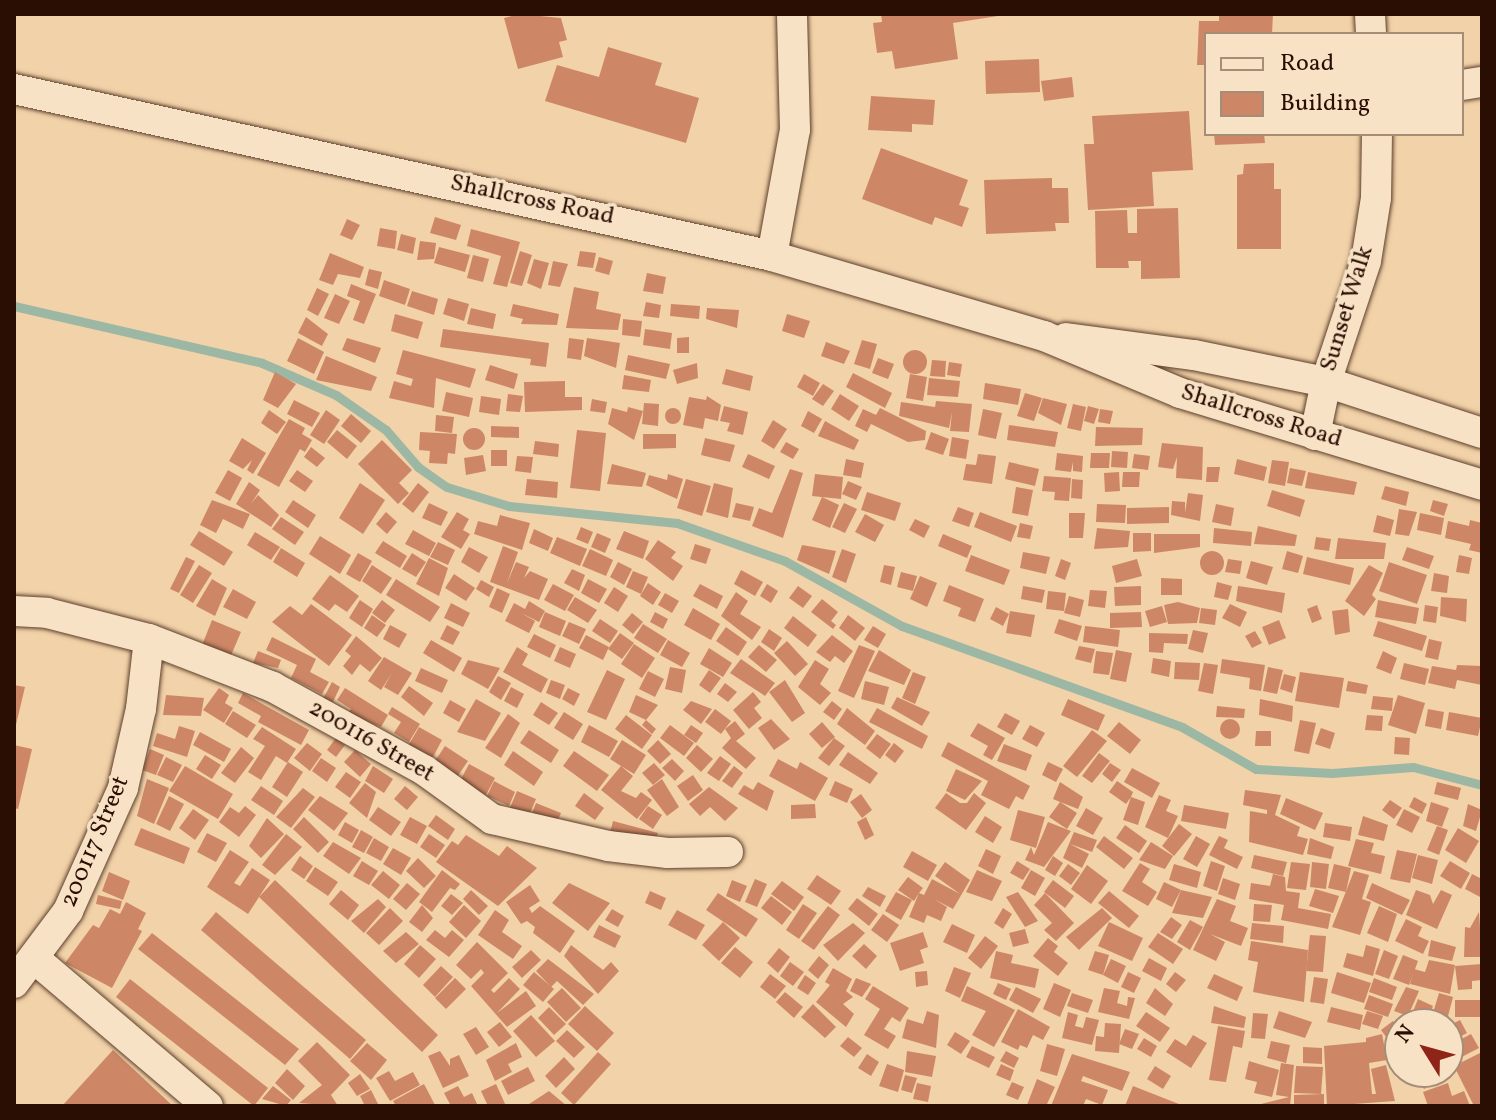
<!DOCTYPE html>
<html>
<head>
<meta charset="utf-8">
<style>
	body { margin:0 }
	#map { position:relative; width:1496px; height:1120px; overflow:hidden; background:#f2d2a8; font-family:Vollkorn,serif }
	div>[style] { position:absolute }
	[style*='--x'] { left:calc(var(--x)*1px); top:calc(var(--y)*1px); width:calc(var(--w)*1px); rotate:calc(var(--a)*1deg) }
	.stream>* { height:9px; margin:-4.5px; padding:0 4.5px; transform-origin:4.5px; border-radius:4.5px; background:#9cb8a4 }
	.building>* { inset:0; background:#ce8766 }
	.round { border-radius:50% }
	.roads { filter:drop-shadow(0 0 2px #5c3f2c) drop-shadow(0 0 2px #5c3f2c) }
	.minor>* { height:30px; margin:-15px; padding:0 15px; transform-origin:15px; border-radius:15px; background:#f7e2c6 }
	span { translate:-50% -50%; white-space:nowrap; text-align:center; line-height:1.15; -webkit-text-stroke:7px #f7e2c6; paint-order:stroke }
	.street-label { font-size:24px; color:#2a0e03 }
	.frame { position:absolute; inset:0; border:16px solid #2a0e03; pointer-events:none }
	.legend { position:absolute; left:1204px; top:32px; width:260px; height:104px; box-sizing:border-box; background:#f7e2c6; border:2px solid #a58d78; margin:0; padding:10px 14px; list-style:none; font-size:24px; color:#2a0e03 }
	.legend li { display:flex; align-items:center; gap:16px; height:40px }
	.legend b { width:40px; border:2px solid #a58d78 }
	.north { position:absolute; left:1384px; top:1008px; width:80px; height:80px; box-sizing:border-box; background:#f7e2c6; border:2px solid #a58d78; border-radius:50%; rotate:307deg; font-size:22px; font-weight:700; line-height:32px; text-align:center; color:#2a0e03 }
	.north::after { content:''; display:block; margin:auto; width:28px; height:36px; background:#8f2418; clip-path:polygon(50% 0,100% 100%,50% 72%,0 100%) }
</style>
</head>
<body>
<div id="map">
	<div class="stream">
		<i style="--x:14;--y:306;--w:254;--a:12.9"></i>
		<i style="--x:262;--y:363;--w:81;--a:23.4"></i>
		<i style="--x:336;--y:395;--w:61;--a:35"></i>
		<i style="--x:386;--y:430;--w:49;--a:49.1"></i>
		<i style="--x:418;--y:467;--w:35;--a:35"></i>
		<i style="--x:447;--y:487;--w:65;--a:17"></i>
		<i style="--x:509;--y:506;--w:169;--a:5.8"></i>
		<i style="--x:677;--y:523;--w:114;--a:19.4"></i>
		<i style="--x:785;--y:561;--w:134;--a:29.1"></i>
		<i style="--x:902;--y:626;--w:298;--a:19.8"></i>
		<i style="--x:1182;--y:727;--w:85;--a:29.6"></i>
		<i style="--x:1256;--y:769;--w:76;--a:3"></i>
		<i style="--x:1332;--y:773;--w:81;--a:-4.2"></i>
		<i style="--x:1413;--y:767;--w:71;--a:14.6"></i>
	</div>
	<div class="building">
		<i style="clip-path:polygon(519px 14px,561px 18px,567px 40px,559px 42px,563px 57px,518px 69px,504px 18px)"></i>
		<i style="clip-path:polygon(881px 14px,998px 14px,998px 16px,953px 23px,958px 59px,895px 69px,892px 51px,877px 53px,873px 23px,882px 22px)"></i>
		<i style="clip-path:polygon(1219px 14px,1273px 14px,1272px 34px,1206px 34px,1206px 65px,1197px 65px,1199px 21px,1219px 21px)"></i>
		<i style="clip-path:polygon(608px 47px,662px 63px,655px 85px,699px 98px,686px 143px,545px 101px,557px 65px,599px 77px)"></i>
		<i style="clip-path:polygon(1039px 59px,1040px 92px,986px 94px,985px 61px)"></i>
		<i style="clip-path:polygon(1072px 77px,1074px 97px,1044px 101px,1041px 81px)"></i>
		<i style="clip-path:polygon(871px 96px,935px 100px,933px 125px,912px 124px,912px 132px,868px 130px)"></i>
		<i style="clip-path:polygon(1189px 111px,1193px 170px,1152px 172px,1154px 206px,1088px 210px,1084px 144px,1094px 144px,1092px 116px)"></i>
		<i style="clip-path:polygon(1214px 134px,1264px 134px,1265px 143px,1215px 145px)"></i>
		<i style="clip-path:polygon(881px 148px,968px 180px,959px 205px,969px 208px,962px 227px,935px 217px,932px 225px,862px 199px)"></i>
		<i style="clip-path:polygon(1274px 163px,1274px 189px,1281px 189px,1281px 249px,1237px 249px,1237px 175px,1243px 174px,1244px 164px)"></i>
		<i style="clip-path:polygon(1052px 178px,1052px 188px,1068px 188px,1069px 223px,1055px 223px,1056px 231px,986px 234px,984px 180px)"></i>
		<i style="clip-path:polygon(1178px 208px,1180px 278px,1141px 279px,1141px 261px,1128px 261px,1129px 268px,1096px 268px,1095px 211px,1127px 210px,1128px 233px,1137px 233px,1137px 209px)"></i>
		<i style="clip-path:polygon(435px 217px,461px 225px,456px 240px,430px 233px)"></i>
		<i style="clip-path:polygon(347px 219px,360px 225px,352px 240px,340px 235px)"></i>
		<i style="clip-path:polygon(380px 228px,397px 231px,395px 249px,377px 246px)"></i>
		<i style="clip-path:polygon(471px 229px,520px 242px,507px 287px,493px 284px,501px 256px,467px 246px)"></i>
		<i style="clip-path:polygon(401px 234px,416px 238px,413px 254px,397px 250px)"></i>
		<i style="clip-path:polygon(420px 241px,436px 243px,434px 259px,417px 260px)"></i>
		<i style="clip-path:polygon(439px 247px,470px 255px,465px 272px,434px 263px)"></i>
		<i style="clip-path:polygon(520px 251px,532px 255px,522px 286px,510px 283px)"></i>
		<i style="clip-path:polygon(580px 251px,596px 253px,593px 268px,577px 266px)"></i>
		<i style="clip-path:polygon(330px 253px,364px 267px,360px 278px,338px 274px,333px 285px,319px 280px)"></i>
		<i style="clip-path:polygon(473px 255px,489px 259px,483px 282px,467px 278px)"></i>
		<i style="clip-path:polygon(599px 257px,613px 261px,609px 275px,595px 271px)"></i>
		<i style="clip-path:polygon(534px 259px,549px 263px,541px 289px,527px 283px)"></i>
		<i style="clip-path:polygon(553px 261px,568px 264px,560px 287px,548px 285px)"></i>
		<i style="clip-path:polygon(369px 269px,382px 272px,378px 289px,365px 285px)"></i>
		<i style="clip-path:polygon(647px 273px,666px 277px,663px 294px,643px 291px)"></i>
		<i style="clip-path:polygon(384px 280px,410px 289px,405px 305px,379px 296px)"></i>
		<i style="clip-path:polygon(351px 284px,376px 294px,364px 324px,353px 320px,360px 301px,347px 296px)"></i>
		<i style="clip-path:polygon(574px 287px,599px 292px,596px 309px,621px 314px,618px 330px,566px 328px)"></i>
		<i style="clip-path:polygon(317px 288px,329px 294px,318px 316px,307px 310px)"></i>
		<i style="clip-path:polygon(412px 291px,438px 299px,434px 315px,407px 306px)"></i>
		<i style="clip-path:polygon(335px 294px,350px 301px,339px 324px,324px 318px)"></i>
		<i style="clip-path:polygon(448px 298px,469px 304px,464px 321px,443px 314px)"></i>
		<i style="clip-path:polygon(646px 302px,661px 305px,659px 318px,643px 316px)"></i>
		<i style="clip-path:polygon(513px 304px,559px 314px,557px 325px,521px 324px,523px 319px,510px 316px)"></i>
		<i style="clip-path:polygon(671px 304px,700px 306px,699px 319px,670px 316px)"></i>
		<i style="clip-path:polygon(471px 308px,496px 314px,493px 329px,467px 324px)"></i>
		<i style="clip-path:polygon(707px 308px,739px 310px,737px 328px,706px 319px)"></i>
		<i style="clip-path:polygon(395px 314px,423px 322px,418px 339px,391px 331px)"></i>
		<i style="clip-path:polygon(787px 314px,810px 321px,804px 338px,782px 331px)"></i>
		<i style="clip-path:polygon(306px 317px,328px 334px,322px 346px,298px 333px)"></i>
		<i style="clip-path:polygon(623px 319px,642px 321px,640px 337px,622px 335px)"></i>
		<i style="clip-path:polygon(443px 329px,549px 343px,546px 367px,530px 365px,531px 359px,440px 347px)"></i>
		<i style="clip-path:polygon(645px 329px,672px 333px,670px 349px,643px 345px)"></i>
		<i style="clip-path:polygon(689px 337px,689px 353px,677px 353px,677px 338px)"></i>
		<i style="clip-path:polygon(298px 338px,324px 352px,314px 374px,287px 361px)"></i>
		<i style="clip-path:polygon(347px 338px,381px 348px,375px 363px,342px 350px)"></i>
		<i style="clip-path:polygon(569px 338px,584px 340px,581px 360px,567px 358px)"></i>
		<i style="clip-path:polygon(587px 338px,620px 343px,616px 368px,584px 356px)"></i>
		<i style="clip-path:polygon(862px 340px,877px 344px,870px 369px,854px 364px)"></i>
		<i style="clip-path:polygon(826px 342px,850px 351px,844px 364px,821px 356px)"></i>
		<i class="round" style="left:903px;top:350px;width:24px;height:24px"></i>
		<i style="clip-path:polygon(403px 350px,476px 369px,470px 388px,436px 378px,434px 408px,389px 398px,394px 381px,411px 386px,413px 379px,396px 374px)"></i>
		<i style="clip-path:polygon(628px 355px,670px 364px,666px 379px,625px 370px)"></i>
		<i style="clip-path:polygon(326px 356px,377px 377px,371px 391px,316px 380px)"></i>
		<i style="clip-path:polygon(878px 358px,894px 364px,888px 379px,872px 373px)"></i>
		<i style="clip-path:polygon(932px 360px,946px 361px,945px 377px,930px 376px)"></i>
		<i style="clip-path:polygon(949px 362px,962px 364px,960px 377px,947px 375px)"></i>
		<i style="clip-path:polygon(697px 363px,698px 378px,677px 384px,673px 370px)"></i>
		<i style="clip-path:polygon(490px 365px,518px 374px,514px 389px,485px 380px)"></i>
		<i style="clip-path:polygon(726px 369px,753px 376px,750px 391px,722px 384px)"></i>
		<i style="clip-path:polygon(275px 372px,296px 384px,278px 408px,263px 400px)"></i>
		<i style="clip-path:polygon(853px 373px,892px 393px,885px 408px,846px 387px)"></i>
		<i style="clip-path:polygon(804px 374px,820px 383px,813px 396px,797px 387px)"></i>
		<i style="clip-path:polygon(910px 374px,927px 377px,923px 401px,906px 398px)"></i>
		<i style="clip-path:polygon(624px 375px,651px 380px,649px 392px,622px 389px)"></i>
		<i style="clip-path:polygon(929px 378px,960px 381px,958px 397px,927px 395px)"></i>
		<i style="clip-path:polygon(565px 381px,565px 397px,582px 397px,582px 410px,525px 412px,524px 382px)"></i>
		<i style="clip-path:polygon(985px 383px,1021px 389px,1018px 405px,983px 399px)"></i>
		<i style="clip-path:polygon(823px 384px,834px 391px,823px 406px,812px 399px)"></i>
		<i style="clip-path:polygon(446px 392px,473px 398px,469px 417px,442px 411px)"></i>
		<i style="clip-path:polygon(1025px 393px,1042px 398px,1034px 421px,1017px 416px)"></i>
		<i style="clip-path:polygon(508px 394px,523px 396px,520px 412px,506px 411px)"></i>
		<i style="clip-path:polygon(840px 394px,859px 406px,849px 421px,831px 409px)"></i>
		<i style="clip-path:polygon(481px 396px,501px 399px,499px 415px,479px 412px)"></i>
		<i style="clip-path:polygon(707px 396px,721px 405px,718px 421px,705px 418px,703px 429px,683px 425px,689px 397px,706px 400px)"></i>
		<i style="clip-path:polygon(1043px 398px,1067px 404px,1061px 425px,1038px 413px)"></i>
		<i style="clip-path:polygon(592px 399px,607px 402px,605px 413px,590px 411px)"></i>
		<i style="clip-path:polygon(294px 400px,320px 413px,312px 427px,287px 414px)"></i>
		<i style="clip-path:polygon(936px 401px,972px 404px,969px 432px,950px 431px,952px 412px,949px 428px,899px 416px,901px 402px,935px 407px)"></i>
		<i style="clip-path:polygon(644px 403px,659px 404px,658px 426px,642px 424px)"></i>
		<i style="clip-path:polygon(1073px 404px,1086px 407px,1081px 431px,1067px 428px)"></i>
		<i style="clip-path:polygon(724px 406px,748px 412px,743px 435px,727px 431px,730px 423px,720px 421px)"></i>
		<i style="clip-path:polygon(1088px 406px,1099px 409px,1094px 424px,1084px 421px)"></i>
		<i style="clip-path:polygon(628px 407px,643px 411px,634px 440px,608px 424px,612px 408px,627px 412px)"></i>
		<i class="round" style="left:665px;top:408px;width:16px;height:16px"></i>
		<i style="clip-path:polygon(880px 408px,926px 431px,925px 440px,908px 442px,871px 424px,867px 432px,855px 426px,863px 409px,876px 415px)"></i>
		<i style="clip-path:polygon(983px 409px,1002px 413px,996px 439px,978px 435px)"></i>
		<i style="clip-path:polygon(1100px 409px,1113px 411px,1110px 424px,1098px 422px)"></i>
		<i style="clip-path:polygon(269px 410px,286px 422px,277px 434px,261px 423px)"></i>
		<i style="clip-path:polygon(326px 410px,340px 420px,324px 444px,310px 435px)"></i>
		<i style="clip-path:polygon(808px 411px,822px 419px,814px 433px,801px 426px)"></i>
		<i style="clip-path:polygon(351px 414px,371px 431px,361px 443px,341px 426px)"></i>
		<i style="clip-path:polygon(436px 415px,454px 417px,452px 433px,435px 431px)"></i>
		<i style="clip-path:polygon(289px 419px,305px 428px,302px 434px,312px 440px,305px 452px,300px 449px,279px 487px,257px 475px)"></i>
		<i style="clip-path:polygon(773px 420px,787px 429px,774px 449px,761px 441px)"></i>
		<i style="clip-path:polygon(825px 421px,859px 440px,854px 450px,818px 436px)"></i>
		<i style="clip-path:polygon(1009px 425px,1058px 432px,1055px 447px,1007px 440px)"></i>
		<i style="clip-path:polygon(491px 426px,519px 427px,519px 438px,491px 437px)"></i>
		<i style="clip-path:polygon(1096px 427px,1143px 428px,1142px 445px,1095px 446px)"></i>
		<i class="round" style="left:463px;top:428px;width:22px;height:22px"></i>
		<i style="clip-path:polygon(337px 430px,357px 446px,347px 459px,327px 442px)"></i>
		<i style="clip-path:polygon(577px 430px,606px 433px,600px 491px,570px 488px)"></i>
		<i style="clip-path:polygon(420px 432px,457px 434px,455px 454px,448px 453px,447px 464px,429px 463px,430px 451px,419px 450px)"></i>
		<i style="clip-path:polygon(931px 432px,949px 439px,943px 455px,925px 449px)"></i>
		<i style="clip-path:polygon(643px 434px,676px 434px,676px 448px,643px 449px)"></i>
		<i style="clip-path:polygon(952px 437px,969px 440px,966px 459px,949px 456px)"></i>
		<i style="clip-path:polygon(242px 438px,266px 453px,253px 474px,247px 470px,252px 460px,243px 469px,229px 461px)"></i>
		<i style="clip-path:polygon(705px 438px,735px 445px,730px 462px,701px 455px)"></i>
		<i style="clip-path:polygon(382px 440px,412px 470px,399px 483px,409px 493px,398px 504px,358px 464px)"></i>
		<i style="clip-path:polygon(535px 441px,559px 444px,558px 457px,533px 454px)"></i>
		<i style="clip-path:polygon(786px 442px,799px 449px,793px 459px,780px 452px)"></i>
		<i style="clip-path:polygon(1162px 443px,1203px 447px,1202px 480px,1176px 478px,1177px 457px,1173px 469px,1158px 467px)"></i>
		<i style="clip-path:polygon(311px 447px,325px 458px,317px 467px,304px 457px)"></i>
		<i style="clip-path:polygon(491px 450px,507px 450px,507px 466px,491px 466px)"></i>
		<i style="clip-path:polygon(1112px 451px,1128px 452px,1127px 468px,1111px 467px)"></i>
		<i style="clip-path:polygon(1057px 453px,1083px 456px,1082px 472px,1073px 471px,1073px 462px,1071px 472px,1055px 470px)"></i>
		<i style="clip-path:polygon(1091px 453px,1110px 453px,1109px 468px,1090px 468px)"></i>
		<i style="clip-path:polygon(748px 454px,775px 466px,769px 479px,742px 467px)"></i>
		<i style="clip-path:polygon(978px 454px,996px 456px,992px 484px,963px 480px,966px 464px,976px 465px)"></i>
		<i style="clip-path:polygon(1134px 454px,1150px 456px,1148px 470px,1132px 468px)"></i>
		<i style="clip-path:polygon(483px 455px,486px 471px,466px 475px,464px 458px)"></i>
		<i style="clip-path:polygon(517px 456px,533px 457px,531px 473px,515px 471px)"></i>
		<i style="clip-path:polygon(846px 459px,864px 463px,861px 478px,843px 475px)"></i>
		<i style="clip-path:polygon(1237px 459px,1267px 467px,1264px 481px,1234px 474px)"></i>
		<i style="clip-path:polygon(1272px 460px,1289px 462px,1285px 486px,1268px 483px)"></i>
		<i style="clip-path:polygon(1009px 462px,1039px 469px,1035px 486px,1005px 479px)"></i>
		<i style="clip-path:polygon(612px 464px,646px 473px,642px 487px,607px 484px)"></i>
		<i style="clip-path:polygon(1207px 467px,1220px 467px,1218px 482px,1206px 482px)"></i>
		<i style="clip-path:polygon(1290px 468px,1306px 471px,1302px 486px,1287px 483px)"></i>
		<i style="clip-path:polygon(790px 469px,803px 473px,783px 538px,752px 526px,759px 508px,772px 513px)"></i>
		<i style="clip-path:polygon(228px 470px,242px 478px,230px 501px,215px 493px)"></i>
		<i style="clip-path:polygon(297px 470px,313px 481px,305px 492px,289px 481px)"></i>
		<i style="clip-path:polygon(1119px 472px,1120px 491px,1105px 492px,1104px 473px)"></i>
		<i style="clip-path:polygon(1123px 472px,1140px 472px,1139px 487px,1122px 487px)"></i>
		<i style="clip-path:polygon(1308px 472px,1357px 482px,1354px 495px,1305px 488px)"></i>
		<i style="clip-path:polygon(668px 474px,683px 479px,677px 499px,646px 485px,649px 475px,667px 480px)"></i>
		<i style="clip-path:polygon(815px 474px,843px 477px,841px 499px,812px 496px)"></i>
		<i style="clip-path:polygon(1044px 476px,1071px 478px,1069px 501px,1054px 500px,1055px 492px,1042px 491px)"></i>
		<i style="clip-path:polygon(527px 479px,558px 482px,557px 498px,525px 495px)"></i>
		<i style="clip-path:polygon(686px 479px,711px 486px,702px 516px,677px 508px)"></i>
		<i style="clip-path:polygon(1072px 479px,1083px 480px,1082px 499px,1071px 498px)"></i>
		<i style="clip-path:polygon(848px 481px,862px 487px,856px 500px,842px 494px)"></i>
		<i style="clip-path:polygon(249px 482px,260px 490px,251px 504px,258px 495px,279px 515px,271px 527px,236px 504px)"></i>
		<i style="clip-path:polygon(360px 483px,385px 500px,363px 534px,339px 518px)"></i>
		<i style="clip-path:polygon(418px 483px,429px 492px,413px 513px,402px 504px)"></i>
		<i style="clip-path:polygon(714px 483px,733px 488px,728px 518px,706px 512px)"></i>
		<i style="clip-path:polygon(1385px 486px,1409px 492px,1406px 506px,1381px 499px)"></i>
		<i style="clip-path:polygon(1016px 487px,1033px 490px,1028px 516px,1012px 513px)"></i>
		<i style="clip-path:polygon(1272px 490px,1305px 500px,1300px 517px,1267px 506px)"></i>
		<i style="clip-path:polygon(867px 492px,901px 503px,895px 521px,861px 510px)"></i>
		<i style="clip-path:polygon(1188px 493px,1203px 495px,1200px 521px,1171px 515px,1172px 501px,1185px 502px,1185px 513px)"></i>
		<i style="clip-path:polygon(822px 497px,839px 505px,830px 528px,812px 520px)"></i>
		<i style="clip-path:polygon(212px 500px,250px 514px,243px 529px,223px 519px,216px 533px,200px 525px)"></i>
		<i style="clip-path:polygon(293px 500px,316px 515px,308px 528px,285px 512px)"></i>
		<i style="clip-path:polygon(1433px 500px,1448px 504px,1444px 516px,1430px 511px)"></i>
		<i style="clip-path:polygon(429px 503px,448px 512px,441px 526px,422px 518px)"></i>
		<i style="clip-path:polygon(736px 503px,754px 507px,750px 521px,732px 517px)"></i>
		<i style="clip-path:polygon(844px 503px,857px 509px,845px 533px,832px 527px)"></i>
		<i style="clip-path:polygon(1097px 504px,1126px 505px,1125px 523px,1096px 522px)"></i>
		<i style="clip-path:polygon(1216px 504px,1234px 508px,1231px 526px,1212px 522px)"></i>
		<i style="clip-path:polygon(958px 507px,974px 513px,969px 527px,952px 521px)"></i>
		<i style="clip-path:polygon(1169px 507px,1169px 523px,1127px 524px,1127px 508px)"></i>
		<i style="clip-path:polygon(1399px 509px,1417px 512px,1409px 536px,1395px 534px)"></i>
		<i style="clip-path:polygon(386px 512px,397px 522px,387px 534px,376px 524px)"></i>
		<i style="clip-path:polygon(457px 512px,469px 519px,463px 530px,470px 534px,461px 549px,441px 537px)"></i>
		<i style="clip-path:polygon(980px 512px,1017px 526px,1011px 542px,974px 527px)"></i>
		<i style="clip-path:polygon(1069px 513px,1085px 513px,1083px 538px,1069px 538px)"></i>
		<i style="clip-path:polygon(1420px 513px,1444px 518px,1441px 535px,1417px 530px)"></i>
		<i style="clip-path:polygon(865px 514px,884px 525px,875px 542px,855px 532px)"></i>
		<i style="clip-path:polygon(500px 515px,530px 523px,522px 550px,474px 534px,478px 521px,497px 526px)"></i>
		<i style="clip-path:polygon(1377px 515px,1394px 520px,1390px 536px,1373px 532px)"></i>
		<i style="clip-path:polygon(281px 517px,304px 532px,295px 545px,272px 529px)"></i>
		<i style="clip-path:polygon(915px 519px,930px 526px,924px 538px,909px 530px)"></i>
		<i style="clip-path:polygon(1470px 520px,1482px 523px,1482px 553px,1469px 550px,1471px 544px,1445px 538px,1448px 521px,1469px 526px)"></i>
		<i style="clip-path:polygon(1020px 523px,1033px 526px,1030px 539px,1017px 537px)"></i>
		<i style="clip-path:polygon(1258px 526px,1297px 535px,1295px 546px,1254px 544px)"></i>
		<i style="clip-path:polygon(581px 527px,593px 532px,588px 544px,576px 539px)"></i>
		<i style="clip-path:polygon(1097px 528px,1130px 531px,1128px 547px,1094px 549px)"></i>
		<i style="clip-path:polygon(1214px 528px,1252px 532px,1251px 546px,1213px 543px)"></i>
		<i style="clip-path:polygon(534px 529px,553px 538px,548px 551px,529px 543px)"></i>
		<i style="clip-path:polygon(413px 530px,436px 543px,429px 556px,405px 544px)"></i>
		<i style="clip-path:polygon(199px 531px,233px 552px,224px 566px,190px 545px)"></i>
		<i style="clip-path:polygon(624px 531px,649px 541px,643px 559px,616px 549px)"></i>
		<i style="clip-path:polygon(255px 532px,280px 547px,271px 560px,247px 545px)"></i>
		<i style="clip-path:polygon(597px 533px,611px 539px,605px 553px,591px 547px)"></i>
		<i style="clip-path:polygon(1133px 533px,1151px 533px,1151px 551px,1133px 552px)"></i>
		<i style="clip-path:polygon(943px 534px,972px 546px,967px 558px,938px 546px)"></i>
		<i style="clip-path:polygon(1154px 534px,1200px 534px,1200px 547px,1154px 553px)"></i>
		<i style="clip-path:polygon(320px 536px,351px 555px,340px 574px,309px 554px)"></i>
		<i style="clip-path:polygon(557px 537px,587px 549px,580px 566px,550px 553px)"></i>
		<i style="clip-path:polygon(1316px 537px,1331px 539px,1329px 551px,1314px 549px)"></i>
		<i style="clip-path:polygon(1338px 538px,1386px 543px,1384px 559px,1335px 559px)"></i>
		<i style="clip-path:polygon(658px 540px,676px 552px,671px 558px,683px 566px,673px 581px,645px 559px)"></i>
		<i style="clip-path:polygon(383px 541px,407px 556px,400px 568px,375px 553px)"></i>
		<i style="clip-path:polygon(438px 542px,455px 550px,448px 565px,430px 557px)"></i>
		<i style="clip-path:polygon(695px 544px,711px 549px,706px 564px,690px 559px)"></i>
		<i style="clip-path:polygon(802px 545px,836px 551px,829px 574px,797px 560px)"></i>
		<i style="clip-path:polygon(503px 546px,518px 552px,507px 583px,516px 562px,529px 567px,524px 578px,530px 571px,548px 579px,539px 600px,490px 582px)"></i>
		<i style="clip-path:polygon(469px 547px,488px 557px,479px 573px,461px 562px)"></i>
		<i style="clip-path:polygon(1407px 547px,1434px 556px,1429px 569px,1402px 560px)"></i>
		<i style="clip-path:polygon(281px 548px,305px 563px,297px 577px,273px 562px)"></i>
		<i style="clip-path:polygon(590px 549px,613px 560px,606px 576px,582px 566px)"></i>
		<i style="clip-path:polygon(842px 549px,856px 554px,846px 583px,832px 577px)"></i>
		<i style="clip-path:polygon(1287px 551px,1303px 556px,1298px 573px,1282px 569px)"></i>
		<i class="round" style="left:1200px;top:551px;width:24px;height:24px"></i>
		<i style="clip-path:polygon(1023px 552px,1050px 557px,1046px 574px,1020px 568px)"></i>
		<i style="clip-path:polygon(358px 553px,372px 561px,360px 582px,346px 574px)"></i>
		<i style="clip-path:polygon(412px 553px,426px 562px,416px 577px,402px 569px)"></i>
		<i style="clip-path:polygon(971px 555px,1010px 570px,1004px 585px,965px 571px)"></i>
		<i style="clip-path:polygon(1459px 555px,1472px 558px,1469px 574px,1456px 572px)"></i>
		<i style="clip-path:polygon(186px 557px,195px 561px,179px 593px,170px 589px)"></i>
		<i style="clip-path:polygon(1307px 557px,1354px 568px,1350px 585px,1303px 574px)"></i>
		<i style="clip-path:polygon(429px 558px,448px 568px,439px 596px,416px 584px)"></i>
		<i style="clip-path:polygon(1061px 559px,1071px 563px,1065px 580px,1055px 576px)"></i>
		<i style="clip-path:polygon(1137px 559px,1142px 576px,1116px 583px,1112px 566px)"></i>
		<i style="clip-path:polygon(1228px 559px,1242px 561px,1240px 574px,1225px 572px)"></i>
		<i style="clip-path:polygon(1251px 561px,1273px 567px,1267px 585px,1246px 578px)"></i>
		<i style="clip-path:polygon(618px 562px,632px 569px,624px 585px,610px 577px)"></i>
		<i style="clip-path:polygon(1389px 562px,1427px 575px,1417px 604px,1379px 591px)"></i>
		<i style="clip-path:polygon(199px 565px,212px 573px,193px 603px,180px 595px)"></i>
		<i style="clip-path:polygon(372px 565px,392px 578px,381px 594px,362px 581px)"></i>
		<i style="clip-path:polygon(884px 565px,895px 567px,891px 585px,880px 582px)"></i>
		<i style="clip-path:polygon(1369px 565px,1383px 573px,1372px 595px,1376px 599px,1364px 616px,1345px 601px)"></i>
		<i style="clip-path:polygon(572px 569px,585px 575px,579px 591px,564px 583px)"></i>
		<i style="clip-path:polygon(741px 570px,763px 582px,755px 596px,734px 584px)"></i>
		<i style="clip-path:polygon(633px 571px,648px 577px,641px 594px,626px 587px)"></i>
		<i style="clip-path:polygon(901px 572px,917px 576px,913px 591px,897px 587px)"></i>
		<i style="clip-path:polygon(1434px 573px,1449px 576px,1447px 593px,1431px 591px)"></i>
		<i style="clip-path:polygon(454px 574px,475px 588px,466px 601px,445px 588px)"></i>
		<i style="clip-path:polygon(330px 575px,359px 596px,347px 612px,335px 604px,329px 611px,312px 599px)"></i>
		<i style="clip-path:polygon(920px 576px,937px 583px,927px 607px,910px 599px)"></i>
		<i style="clip-path:polygon(1161px 578px,1182px 579px,1182px 595px,1161px 595px)"></i>
		<i style="clip-path:polygon(212px 579px,227px 588px,215px 616px,196px 606px)"></i>
		<i style="clip-path:polygon(396px 579px,440px 607px,430px 622px,386px 595px)"></i>
		<i style="clip-path:polygon(588px 579px,607px 589px,599px 603px,581px 593px)"></i>
		<i style="clip-path:polygon(481px 580px,494px 587px,489px 597px,476px 589px)"></i>
		<i style="clip-path:polygon(1217px 582px,1232px 586px,1228px 600px,1214px 597px)"></i>
		<i style="clip-path:polygon(648px 583px,661px 592px,653px 605px,640px 596px)"></i>
		<i style="clip-path:polygon(553px 584px,574px 595px,565px 611px,544px 600px)"></i>
		<i style="clip-path:polygon(700px 584px,723px 596px,717px 609px,693px 596px)"></i>
		<i style="clip-path:polygon(767px 584px,778px 591px,771px 603px,760px 596px)"></i>
		<i style="clip-path:polygon(949px 585px,984px 599px,975px 622px,958px 616px,961px 608px,943px 601px)"></i>
		<i style="clip-path:polygon(798px 586px,812px 596px,803px 608px,789px 598px)"></i>
		<i style="clip-path:polygon(1023px 586px,1045px 590px,1042px 603px,1021px 599px)"></i>
		<i style="clip-path:polygon(1141px 586px,1141px 605px,1115px 606px,1114px 587px)"></i>
		<i style="clip-path:polygon(1238px 586px,1285px 593px,1282px 613px,1236px 601px)"></i>
		<i style="clip-path:polygon(614px 587px,628px 596px,618px 612px,604px 603px)"></i>
		<i style="clip-path:polygon(497px 588px,510px 594px,502px 613px,489px 607px)"></i>
		<i style="clip-path:polygon(233px 589px,256px 602px,247px 619px,223px 607px)"></i>
		<i style="clip-path:polygon(1090px 590px,1107px 591px,1105px 608px,1088px 606px)"></i>
		<i style="clip-path:polygon(1048px 591px,1066px 593px,1064px 611px,1046px 609px)"></i>
		<i style="clip-path:polygon(736px 592px,748px 601px,740px 614px,761px 627px,752px 640px,721px 616px)"></i>
		<i style="clip-path:polygon(665px 593px,679px 601px,672px 613px,658px 605px)"></i>
		<i style="clip-path:polygon(1069px 596px,1084px 600px,1080px 617px,1064px 613px)"></i>
		<i style="clip-path:polygon(575px 597px,597px 610px,588px 623px,567px 610px)"></i>
		<i style="clip-path:polygon(1441px 597px,1467px 599px,1466px 622px,1440px 616px)"></i>
		<i style="clip-path:polygon(822px 599px,838px 612px,831px 621px,836px 625px,833px 629px,811px 612px)"></i>
		<i style="clip-path:polygon(360px 600px,373px 609px,362px 627px,349px 618px)"></i>
		<i style="clip-path:polygon(382px 600px,395px 610px,385px 623px,372px 613px)"></i>
		<i style="clip-path:polygon(1378px 600px,1419px 608px,1416px 624px,1375px 617px)"></i>
		<i style="clip-path:polygon(529px 601px,545px 611px,539px 622px,521px 613px,535px 621px,529px 633px,505px 621px,514px 603px,525px 609px)"></i>
		<i style="clip-path:polygon(1178px 602px,1200px 608px,1197px 623px,1168px 624px,1164px 605px)"></i>
		<i style="clip-path:polygon(451px 603px,470px 613px,463px 627px,444px 618px)"></i>
		<i style="clip-path:polygon(311px 604px,352px 635px,329px 666px,272px 622px,290px 606px,302px 615px)"></i>
		<i style="clip-path:polygon(1230px 604px,1247px 612px,1240px 627px,1222px 618px)"></i>
		<i style="clip-path:polygon(1317px 605px,1322px 619px,1312px 623px,1307px 609px)"></i>
		<i style="clip-path:polygon(1425px 605px,1438px 607px,1436px 623px,1423px 621px)"></i>
		<i style="clip-path:polygon(1162px 606px,1167px 622px,1150px 627px,1145px 611px)"></i>
		<i style="clip-path:polygon(996px 607px,1009px 614px,1003px 626px,990px 619px)"></i>
		<i style="clip-path:polygon(693px 608px,720px 624px,711px 640px,684px 625px)"></i>
		<i style="clip-path:polygon(1201px 608px,1217px 610px,1215px 625px,1199px 623px)"></i>
		<i style="clip-path:polygon(1348px 609px,1350px 632px,1335px 635px,1332px 611px)"></i>
		<i style="clip-path:polygon(1010px 611px,1035px 615px,1031px 637px,1006px 633px)"></i>
		<i style="clip-path:polygon(545px 612px,566px 621px,560px 636px,539px 627px)"></i>
		<i style="clip-path:polygon(655px 612px,668px 619px,663px 629px,650px 622px)"></i>
		<i style="clip-path:polygon(1141px 612px,1142px 627px,1110px 628px,1110px 613px)"></i>
		<i style="clip-path:polygon(632px 613px,643px 622px,633px 634px,622px 625px)"></i>
		<i style="clip-path:polygon(372px 615px,386px 625px,377px 637px,364px 628px)"></i>
		<i style="clip-path:polygon(848px 615px,865px 628px,855px 641px,839px 628px)"></i>
		<i style="clip-path:polygon(793px 616px,817px 635px,808px 647px,784px 628px)"></i>
		<i style="clip-path:polygon(600px 619px,618px 631px,610px 643px,592px 631px)"></i>
		<i style="clip-path:polygon(1059px 619px,1082px 626px,1077px 641px,1054px 633px)"></i>
		<i style="clip-path:polygon(212px 620px,241px 632px,229px 660px,201px 648px)"></i>
		<i style="clip-path:polygon(1279px 620px,1286px 638px,1269px 645px,1262px 627px)"></i>
		<i style="clip-path:polygon(1378px 621px,1427px 636px,1422px 651px,1373px 636px)"></i>
		<i style="clip-path:polygon(569px 622px,586px 629px,579px 644px,562px 636px)"></i>
		<i style="clip-path:polygon(643px 624px,667px 639px,658px 653px,634px 638px)"></i>
		<i style="clip-path:polygon(390px 625px,407px 634px,399px 648px,383px 639px)"></i>
		<i style="clip-path:polygon(447px 625px,460px 632px,453px 645px,440px 639px)"></i>
		<i style="clip-path:polygon(873px 626px,886px 634px,878px 648px,864px 640px)"></i>
		<i style="clip-path:polygon(1085px 626px,1120px 630px,1118px 647px,1083px 642px)"></i>
		<i style="clip-path:polygon(726px 627px,747px 642px,738px 656px,716px 641px)"></i>
		<i style="clip-path:polygon(769px 629px,782px 638px,774px 651px,761px 642px)"></i>
		<i style="clip-path:polygon(1193px 630px,1208px 633px,1203px 653px,1188px 649px)"></i>
		<i style="clip-path:polygon(1255px 631px,1262px 643px,1252px 648px,1245px 636px)"></i>
		<i style="clip-path:polygon(620px 633px,634px 643px,622px 659px,608px 649px)"></i>
		<i style="clip-path:polygon(1149px 633px,1188px 634px,1187px 644px,1164px 643px,1163px 653px,1149px 652px)"></i>
		<i style="clip-path:polygon(534px 634px,556px 645px,550px 658px,527px 647px)"></i>
		<i style="clip-path:polygon(586px 635px,609px 647px,603px 660px,579px 648px)"></i>
		<i style="clip-path:polygon(832px 635px,853px 651px,844px 663px,835px 656px,830px 662px,816px 652px)"></i>
		<i style="clip-path:polygon(356px 636px,382px 658px,370px 672px,360px 664px,352px 675px,343px 666px,351px 656px,345px 651px)"></i>
		<i style="clip-path:polygon(272px 637px,316px 659px,310px 672px,329px 682px,322px 694px,291px 678px,297px 665px,266px 650px)"></i>
		<i style="clip-path:polygon(1429px 639px,1442px 642px,1438px 660px,1425px 657px)"></i>
		<i style="clip-path:polygon(431px 640px,462px 658px,454px 672px,423px 653px)"></i>
		<i style="clip-path:polygon(668px 640px,690px 653px,682px 667px,660px 655px)"></i>
		<i style="clip-path:polygon(787px 641px,808px 664px,795px 676px,774px 653px)"></i>
		<i style="clip-path:polygon(634px 644px,655px 658px,642px 678px,621px 664px)"></i>
		<i style="clip-path:polygon(759px 645px,777px 660px,766px 672px,748px 657px)"></i>
		<i style="clip-path:polygon(859px 645px,875px 651px,854px 698px,838px 691px)"></i>
		<i style="clip-path:polygon(1079px 646px,1095px 649px,1091px 663px,1075px 659px)"></i>
		<i style="clip-path:polygon(517px 647px,528px 654px,522px 665px,548px 679px,541px 693px,503px 672px)"></i>
		<i style="clip-path:polygon(560px 647px,576px 654px,570px 668px,554px 661px)"></i>
		<i style="clip-path:polygon(709px 648px,732px 663px,723px 677px,700px 664px)"></i>
		<i style="clip-path:polygon(879px 650px,911px 670px,904px 685px,868px 671px)"></i>
		<i style="clip-path:polygon(1116px 650px,1132px 653px,1126px 682px,1110px 679px)"></i>
		<i style="clip-path:polygon(258px 651px,281px 660px,278px 668px,253px 663px)"></i>
		<i style="clip-path:polygon(1096px 651px,1113px 653px,1109px 675px,1093px 673px)"></i>
		<i style="clip-path:polygon(1383px 651px,1397px 658px,1391px 674px,1376px 668px)"></i>
		<i style="clip-path:polygon(384px 657px,412px 673px,398px 695px,384px 687px,392px 673px,381px 690px,368px 681px)"></i>
		<i style="clip-path:polygon(1153px 658px,1171px 661px,1169px 677px,1151px 673px)"></i>
		<i style="clip-path:polygon(741px 659px,775px 683px,765px 696px,730px 673px)"></i>
		<i style="clip-path:polygon(1222px 659px,1265px 665px,1261px 691px,1249px 689px,1250px 678px,1220px 673px)"></i>
		<i style="clip-path:polygon(468px 660px,500px 668px,488px 689px,461px 674px)"></i>
		<i style="clip-path:polygon(815px 660px,829px 669px,820px 684px,831px 693px,820px 705px,798px 687px)"></i>
		<i style="clip-path:polygon(1175px 662px,1200px 663px,1199px 680px,1174px 679px)"></i>
		<i style="clip-path:polygon(1204px 663px,1218px 665px,1213px 694px,1198px 691px)"></i>
		<i style="clip-path:polygon(1404px 663px,1429px 669px,1425px 685px,1400px 679px)"></i>
		<i style="clip-path:polygon(1457px 665px,1482px 666px,1482px 685px,1457px 680px,1455px 689px,1428px 683px,1432px 666px,1456px 670px)"></i>
		<i style="clip-path:polygon(670px 667px,686px 670px,682px 693px,665px 689px)"></i>
		<i style="clip-path:polygon(1268px 667px,1283px 670px,1277px 694px,1263px 691px)"></i>
		<i style="clip-path:polygon(421px 668px,448px 680px,442px 693px,415px 681px)"></i>
		<i style="clip-path:polygon(607px 670px,625px 679px,606px 720px,587px 712px)"></i>
		<i style="clip-path:polygon(709px 670px,721px 678px,710px 693px,699px 685px)"></i>
		<i style="clip-path:polygon(648px 671px,664px 679px,655px 697px,639px 689px)"></i>
		<i style="clip-path:polygon(913px 672px,926px 677px,915px 704px,902px 698px)"></i>
		<i style="clip-path:polygon(1300px 672px,1344px 678px,1339px 708px,1295px 701px)"></i>
		<i style="clip-path:polygon(1284px 674px,1296px 677px,1292px 693px,1280px 689px)"></i>
		<i style="clip-path:polygon(498px 676px,511px 683px,501px 700px,489px 692px)"></i>
		<i style="clip-path:polygon(551px 680px,565px 685px,560px 699px,546px 693px)"></i>
		<i style="clip-path:polygon(785px 680px,805px 713px,792px 722px,769px 692px)"></i>
		<i style="clip-path:polygon(865px 681px,889px 687px,884px 705px,861px 699px)"></i>
		<i style="clip-path:polygon(1348px 681px,1368px 685px,1366px 694px,1346px 691px)"></i>
		<i style="clip-path:polygon(332px 682px,340px 687px,332px 704px,323px 699px)"></i>
		<i style="clip-path:polygon(725px 683px,737px 692px,728px 702px,717px 694px)"></i>
		<i style="clip-path:polygon(14px 685px,25px 687px,15px 729px,14px 729px)"></i>
		<i style="clip-path:polygon(409px 686px,433px 703px,424px 716px,401px 697px)"></i>
		<i style="clip-path:polygon(511px 687px,524px 694px,517px 708px,504px 701px)"></i>
		<i style="clip-path:polygon(219px 688px,229px 695px,225px 703px,233px 708px,224px 723px,203px 710px)"></i>
		<i style="clip-path:polygon(345px 688px,388px 715px,381px 727px,347px 714px,351px 709px,337px 700px)"></i>
		<i style="clip-path:polygon(568px 688px,580px 694px,574px 706px,562px 699px)"></i>
		<i style="clip-path:polygon(753px 692px,761px 702px,754px 708px,762px 718px,749px 729px,733px 710px)"></i>
		<i style="clip-path:polygon(243px 693px,309px 730px,301px 745px,258px 722px,261px 716px,238px 703px)"></i>
		<i style="clip-path:polygon(166px 695px,204px 698px,201px 716px,163px 715px)"></i>
		<i style="clip-path:polygon(636px 695px,658px 705px,646px 720px,656px 729px,652px 734px,642px 725px,646px 720px,629px 712px)"></i>
		<i style="clip-path:polygon(1398px 695px,1425px 703px,1416px 734px,1388px 725px)"></i>
		<i style="clip-path:polygon(1373px 696px,1393px 698px,1392px 711px,1371px 709px)"></i>
		<i style="clip-path:polygon(897px 697px,930px 712px,922px 726px,891px 708px)"></i>
		<i style="clip-path:polygon(476px 699px,501px 713px,485px 741px,457px 732px)"></i>
		<i style="clip-path:polygon(1068px 699px,1105px 715px,1098px 731px,1061px 715px)"></i>
		<i style="clip-path:polygon(1260px 699px,1293px 706px,1292px 722px,1259px 715px)"></i>
		<i style="clip-path:polygon(450px 700px,466px 709px,459px 722px,443px 713px)"></i>
		<i style="clip-path:polygon(691px 701px,712px 709px,701px 724px,683px 710px)"></i>
		<i style="clip-path:polygon(832px 701px,842px 709px,834px 720px,823px 712px)"></i>
		<i style="clip-path:polygon(541px 702px,558px 713px,549px 725px,533px 715px)"></i>
		<i style="clip-path:polygon(1217px 706px,1245px 709px,1244px 718px,1216px 717px)"></i>
		<i style="clip-path:polygon(392px 707px,420px 724px,409px 742px,394px 733px,401px 722px,388px 714px)"></i>
		<i style="clip-path:polygon(847px 708px,875px 731px,865px 745px,837px 724px)"></i>
		<i style="clip-path:polygon(877px 708px,928px 736px,922px 749px,869px 722px)"></i>
		<i style="clip-path:polygon(715px 709px,731px 721px,721px 734px,705px 722px)"></i>
		<i style="clip-path:polygon(1428px 709px,1444px 712px,1441px 729px,1425px 726px)"></i>
		<i style="clip-path:polygon(233px 711px,256px 725px,247px 738px,225px 724px)"></i>
		<i style="clip-path:polygon(564px 712px,583px 724px,573px 740px,554px 728px)"></i>
		<i style="clip-path:polygon(1449px 712px,1482px 718px,1478px 736px,1446px 730px)"></i>
		<i style="clip-path:polygon(1005px 713px,1020px 721px,1012px 735px,997px 727px)"></i>
		<i style="clip-path:polygon(508px 714px,520px 723px,501px 758px,485px 748px)"></i>
		<i style="clip-path:polygon(626px 715px,652px 735px,642px 749px,615px 729px)"></i>
		<i style="clip-path:polygon(1367px 715px,1383px 716px,1382px 731px,1365px 730px)"></i>
		<i class="round" style="left:1220px;top:719px;width:20px;height:20px"></i>
		<i style="clip-path:polygon(771px 719px,790px 739px,774px 750px,758px 728px)"></i>
		<i style="clip-path:polygon(1300px 720px,1316px 723px,1309px 754px,1294px 751px)"></i>
		<i style="clip-path:polygon(735px 721px,745px 734px,736px 741px,756px 758px,746px 769px,722px 748px,731px 738px,725px 729px)"></i>
		<i style="clip-path:polygon(822px 722px,835px 737px,822px 748px,809px 734px)"></i>
		<i style="clip-path:polygon(1119px 722px,1141px 740px,1130px 754px,1107px 736px)"></i>
		<i style="clip-path:polygon(978px 723px,1005px 738px,992px 760px,983px 755px,988px 746px,970px 736px)"></i>
		<i style="clip-path:polygon(589px 725px,618px 741px,609px 757px,581px 742px)"></i>
		<i style="clip-path:polygon(670px 725px,694px 743px,684px 756px,660px 738px)"></i>
		<i style="clip-path:polygon(691px 725px,703px 733px,696px 743px,684px 735px)"></i>
		<i style="clip-path:polygon(1030px 725px,1045px 733px,1037px 747px,1022px 739px)"></i>
		<i style="clip-path:polygon(179px 726px,195px 731px,187px 757px,153px 746px,157px 733px,175px 739px)"></i>
		<i style="clip-path:polygon(262px 727px,296px 749px,287px 763px,276px 756px,261px 780px,248px 772px,265px 746px,253px 739px)"></i>
		<i style="clip-path:polygon(419px 727px,442px 740px,432px 759px,408px 746px)"></i>
		<i style="clip-path:polygon(1321px 728px,1335px 733px,1330px 749px,1315px 744px)"></i>
		<i style="clip-path:polygon(529px 730px,559px 750px,551px 763px,520px 743px)"></i>
		<i style="clip-path:polygon(1092px 730px,1107px 741px,1077px 777px,1063px 766px)"></i>
		<i style="clip-path:polygon(1256px 731px,1271px 731px,1271px 746px,1255px 746px)"></i>
		<i style="clip-path:polygon(200px 732px,231px 749px,224px 762px,193px 745px)"></i>
		<i style="clip-path:polygon(877px 734px,891px 744px,880px 759px,866px 748px)"></i>
		<i style="clip-path:polygon(1395px 737px,1410px 738px,1409px 755px,1394px 754px)"></i>
		<i style="clip-path:polygon(336px 738px,345px 745px,336px 757px,327px 750px)"></i>
		<i style="clip-path:polygon(834px 738px,845px 746px,829px 766px,818px 758px)"></i>
		<i style="clip-path:polygon(622px 740px,646px 755px,634px 774px,621px 766px,633px 776px,621px 791px,636px 798px,641px 792px,652px 800px,637px 819px,601px 790px,621px 766px,610px 759px)"></i>
		<i style="clip-path:polygon(658px 740px,671px 754px,660px 764px,647px 751px)"></i>
		<i style="clip-path:polygon(948px 742px,1030px 786px,1023px 800px,1016px 796px,1009px 809px,981px 795px,988px 781px,941px 756px)"></i>
		<i style="clip-path:polygon(307px 743px,322px 754px,310px 771px,294px 758px)"></i>
		<i style="clip-path:polygon(894px 743px,904px 751px,895px 763px,885px 755px)"></i>
		<i style="clip-path:polygon(1004px 744px,1032px 755px,1026px 771px,997px 761px)"></i>
		<i style="clip-path:polygon(14px 745px,32px 749px,18px 809px,14px 808px)"></i>
		<i style="clip-path:polygon(697px 745px,713px 759px,701px 772px,686px 758px)"></i>
		<i style="clip-path:polygon(445px 746px,468px 761px,457px 777px,435px 761px)"></i>
		<i style="clip-path:polygon(241px 747px,254px 758px,235px 783px,221px 773px)"></i>
		<i style="clip-path:polygon(150px 749px,164px 755px,156px 775px,142px 770px)"></i>
		<i style="clip-path:polygon(355px 750px,371px 764px,360px 777px,344px 762px)"></i>
		<i style="clip-path:polygon(513px 751px,543px 772px,534px 786px,504px 765px)"></i>
		<i style="clip-path:polygon(574px 751px,609px 775px,597px 791px,563px 766px)"></i>
		<i style="clip-path:polygon(848px 752px,878px 773px,870px 784px,839px 765px)"></i>
		<i style="clip-path:polygon(1099px 753px,1110px 761px,1092px 783px,1082px 776px)"></i>
		<i style="clip-path:polygon(205px 755px,221px 765px,212px 779px,196px 769px)"></i>
		<i style="clip-path:polygon(720px 756px,731px 764px,719px 781px,707px 773px)"></i>
		<i style="clip-path:polygon(166px 757px,182px 765px,173px 782px,157px 775px)"></i>
		<i style="clip-path:polygon(321px 758px,336px 768px,327px 782px,312px 771px)"></i>
		<i style="clip-path:polygon(672px 759px,684px 771px,675px 781px,662px 768px)"></i>
		<i style="clip-path:polygon(778px 759px,797px 769px,800px 762px,828px 778px,815px 801px,769px 776px)"></i>
		<i style="clip-path:polygon(288px 762px,303px 772px,287px 797px,272px 787px)"></i>
		<i style="clip-path:polygon(1048px 762px,1063px 769px,1056px 782px,1042px 775px)"></i>
		<i style="clip-path:polygon(654px 763px,665px 775px,653px 785px,642px 773px)"></i>
		<i style="clip-path:polygon(1110px 763px,1121px 770px,1112px 782px,1102px 774px)"></i>
		<i style="clip-path:polygon(469px 764px,495px 778px,486px 795px,460px 781px)"></i>
		<i style="clip-path:polygon(185px 766px,233px 794px,218px 819px,169px 791px)"></i>
		<i style="clip-path:polygon(373px 766px,393px 779px,384px 793px,365px 781px)"></i>
		<i style="clip-path:polygon(734px 766px,743px 773px,732px 788px,722px 781px)"></i>
		<i style="clip-path:polygon(1132px 768px,1160px 783px,1152px 798px,1124px 782px)"></i>
		<i style="clip-path:polygon(956px 769px,982px 781px,965px 800px,946px 791px)"></i>
		<i style="clip-path:polygon(346px 772px,361px 782px,350px 798px,335px 787px)"></i>
		<i style="clip-path:polygon(693px 775px,703px 790px,688px 801px,677px 786px)"></i>
		<i style="clip-path:polygon(147px 779px,169px 788px,154px 824px,137px 816px)"></i>
		<i style="clip-path:polygon(662px 779px,679px 807px,667px 816px,647px 790px)"></i>
		<i style="clip-path:polygon(494px 781px,515px 792px,509px 806px,487px 796px)"></i>
		<i style="clip-path:polygon(835px 781px,853px 789px,847px 803px,829px 795px)"></i>
		<i style="clip-path:polygon(1117px 781px,1133px 792px,1131px 797px,1145px 802px,1138px 825px,1123px 820px,1131px 797px,1126px 804px,1109px 792px)"></i>
		<i style="clip-path:polygon(758px 782px,774px 791px,767px 811px,738px 794px,744px 785px,753px 790px)"></i>
		<i style="clip-path:polygon(1060px 782px,1083px 797px,1078px 809px,1060px 802px,1077px 813px,1067px 829px,1049px 817px,1060px 802px,1053px 799px)"></i>
		<i style="clip-path:polygon(1437px 782px,1461px 788px,1458px 800px,1434px 794px)"></i>
		<i style="clip-path:polygon(365px 783px,376px 792px,367px 818px,349px 803px)"></i>
		<i style="clip-path:polygon(261px 786px,283px 801px,274px 815px,251px 800px)"></i>
		<i style="clip-path:polygon(405px 786px,418px 797px,407px 810px,394px 799px)"></i>
		<i style="clip-path:polygon(709px 787px,738px 808px,725px 821px,710px 807px,700px 816px,689px 804px)"></i>
		<i style="clip-path:polygon(303px 788px,315px 797px,291px 828px,276px 817px)"></i>
		<i style="clip-path:polygon(1245px 790px,1281px 795px,1275px 815px,1300px 827px,1297px 836px,1308px 839px,1303px 855px,1249px 842px,1250px 811px,1267px 814px,1267px 810px,1243px 805px)"></i>
		<i style="clip-path:polygon(517px 791px,536px 799px,528px 818px,509px 810px)"></i>
		<i style="clip-path:polygon(584px 793px,604px 808px,595px 820px,575px 806px)"></i>
		<i style="clip-path:polygon(946px 793px,960px 803px,967px 803px,974px 793px,986px 803px,966px 830px,935px 808px)"></i>
		<i style="clip-path:polygon(861px 794px,872px 810px,862px 818px,850px 802px)"></i>
		<i style="clip-path:polygon(1159px 795px,1171px 800px,1166px 811px,1178px 816px,1168px 838px,1145px 827px)"></i>
		<i style="clip-path:polygon(169px 796px,184px 804px,170px 831px,156px 824px)"></i>
		<i style="clip-path:polygon(320px 796px,348px 813px,334px 831px,308px 810px)"></i>
		<i style="clip-path:polygon(1414px 797px,1427px 804px,1422px 814px,1409px 807px)"></i>
		<i style="clip-path:polygon(1286px 798px,1323px 813px,1315px 830px,1280px 814px)"></i>
		<i style="clip-path:polygon(1390px 800px,1402px 808px,1394px 819px,1382px 810px)"></i>
		<i style="clip-path:polygon(1431px 802px,1449px 808px,1442px 827px,1426px 821px)"></i>
		<i style="clip-path:polygon(536px 803px,561px 813px,557px 822px,532px 813px)"></i>
		<i style="clip-path:polygon(815px 804px,816px 818px,791px 819px,791px 805px)"></i>
		<i style="clip-path:polygon(1468px 804px,1482px 810px,1476px 831px,1463px 826px)"></i>
		<i style="clip-path:polygon(1184px 805px,1229px 813px,1226px 829px,1181px 821px)"></i>
		<i style="clip-path:polygon(245px 806px,256px 815px,239px 837px,219px 822px,230px 807px,239px 813px)"></i>
		<i style="clip-path:polygon(648px 806px,662px 815px,653px 829px,639px 819px)"></i>
		<i style="clip-path:polygon(378px 807px,401px 822px,391px 836px,369px 820px)"></i>
		<i style="clip-path:polygon(1086px 808px,1103px 818px,1093px 835px,1076px 826px)"></i>
		<i style="clip-path:polygon(193px 809px,209px 820px,195px 840px,179px 828px)"></i>
		<i style="clip-path:polygon(1404px 809px,1420px 817px,1412px 833px,1396px 825px)"></i>
		<i style="clip-path:polygon(1018px 810px,1045px 817px,1036px 848px,1010px 840px)"></i>
		<i style="clip-path:polygon(436px 815px,455px 829px,448px 840px,428px 826px)"></i>
		<i style="clip-path:polygon(985px 816px,1002px 827px,993px 843px,975px 832px)"></i>
		<i style="clip-path:polygon(1363px 816px,1388px 825px,1384px 841px,1358px 835px)"></i>
		<i style="clip-path:polygon(304px 817px,329px 842px,318px 853px,293px 829px)"></i>
		<i style="clip-path:polygon(410px 817px,427px 826px,417px 844px,400px 835px)"></i>
		<i style="clip-path:polygon(866px 817px,874px 835px,865px 840px,857px 822px)"></i>
		<i style="clip-path:polygon(267px 818px,284px 834px,261px 858px,249px 846px)"></i>
		<i style="clip-path:polygon(613px 821px,658px 833px,653px 848px,609px 837px)"></i>
		<i style="clip-path:polygon(345px 822px,359px 830px,352px 843px,338px 835px)"></i>
		<i style="clip-path:polygon(1048px 822px,1071px 831px,1044px 867px,1025px 860px,1031px 847px,1034px 855px)"></i>
		<i style="clip-path:polygon(1325px 823px,1352px 827px,1350px 841px,1323px 837px)"></i>
		<i style="clip-path:polygon(1179px 824px,1192px 834px,1174px 856px,1162px 846px)"></i>
		<i style="clip-path:polygon(1125px 825px,1147px 841px,1139px 853px,1116px 838px)"></i>
		<i style="clip-path:polygon(1437px 826px,1448px 830px,1439px 855px,1427px 850px)"></i>
		<i style="clip-path:polygon(141px 828px,190px 848px,184px 864px,134px 845px)"></i>
		<i style="clip-path:polygon(1458px 828px,1479px 841px,1466px 863px,1445px 850px)"></i>
		<i style="clip-path:polygon(361px 830px,373px 837px,364px 853px,352px 847px)"></i>
		<i style="clip-path:polygon(1074px 832px,1097px 840px,1092px 852px,1070px 844px,1089px 854px,1082px 868px,1063px 858px)"></i>
		<i style="clip-path:polygon(207px 833px,227px 843px,216px 862px,197px 852px)"></i>
		<i style="clip-path:polygon(286px 834px,302px 847px,275px 875px,262px 865px)"></i>
		<i style="clip-path:polygon(429px 834px,445px 845px,436px 858px,420px 847px)"></i>
		<i style="clip-path:polygon(466px 835px,499px 856px,507px 846px,537px 868px,498px 906px,436px 862px,452px 841px,458px 845px)"></i>
		<i style="clip-path:polygon(1104px 836px,1133px 858px,1124px 869px,1096px 847px)"></i>
		<i style="clip-path:polygon(1196px 836px,1210px 844px,1197px 867px,1183px 859px)"></i>
		<i style="clip-path:polygon(1219px 836px,1228px 840px,1224px 848px,1243px 857px,1237px 869px,1209px 855px)"></i>
		<i style="clip-path:polygon(374px 838px,389px 847px,381px 861px,366px 853px)"></i>
		<i style="clip-path:polygon(1310px 838px,1334px 847px,1331px 859px,1307px 854px)"></i>
		<i style="clip-path:polygon(1356px 839px,1374px 843px,1371px 853px,1385px 856px,1381px 874px,1348px 866px)"></i>
		<i style="clip-path:polygon(333px 842px,361px 858px,349px 874px,323px 856px)"></i>
		<i style="clip-path:polygon(1151px 842px,1173px 856px,1165px 869px,1139px 860px)"></i>
		<i style="clip-path:polygon(393px 848px,411px 858px,401px 875px,383px 864px)"></i>
		<i style="clip-path:polygon(986px 849px,1001px 856px,993px 874px,978px 866px)"></i>
		<i style="clip-path:polygon(230px 850px,249px 862px,234px 883px,240px 886px,252px 868px,270px 880px,248px 914px,207px 887px)"></i>
		<i style="clip-path:polygon(1397px 850px,1417px 854px,1410px 883px,1390px 879px)"></i>
		<i style="clip-path:polygon(912px 851px,937px 865px,928px 881px,903px 867px)"></i>
		<i style="clip-path:polygon(1254px 855px,1287px 862px,1283px 876px,1251px 868px)"></i>
		<i style="clip-path:polygon(1418px 855px,1438px 860px,1432px 884px,1412px 878px)"></i>
		<i style="clip-path:polygon(300px 856px,313px 866px,304px 879px,291px 870px)"></i>
		<i style="clip-path:polygon(1053px 856px,1063px 863px,1055px 876px,1045px 870px)"></i>
		<i style="clip-path:polygon(418px 858px,436px 876px,424px 888px,406px 871px)"></i>
		<i style="clip-path:polygon(362px 861px,378px 871px,369px 885px,353px 876px)"></i>
		<i style="clip-path:polygon(1017px 861px,1030px 869px,1023px 880px,1010px 873px)"></i>
		<i style="clip-path:polygon(1211px 861px,1225px 866px,1217px 891px,1203px 886px)"></i>
		<i style="clip-path:polygon(1450px 861px,1470px 873px,1461px 889px,1440px 876px)"></i>
		<i style="clip-path:polygon(945px 862px,970px 880px,953px 909px,934px 899px,947px 907px,941px 921px,927px 915px,924px 923px,909px 917px,919px 893px,914px 901px,898px 890px,908px 877px,923px 888px,919px 893px,924px 895px,932px 879px,960px 894px,935px 876px)"></i>
		<i style="clip-path:polygon(1291px 862px,1310px 864px,1306px 890px,1287px 888px)"></i>
		<i style="clip-path:polygon(1312px 862px,1329px 864px,1326px 889px,1310px 887px)"></i>
		<i style="clip-path:polygon(1140px 863px,1150px 869px,1142px 882px,1157px 892px,1148px 906px,1122px 891px)"></i>
		<i style="clip-path:polygon(1068px 864px,1080px 873px,1071px 885px,1059px 876px)"></i>
		<i style="clip-path:polygon(1174px 864px,1201px 872px,1197px 888px,1169px 880px)"></i>
		<i style="clip-path:polygon(1334px 864px,1351px 868px,1346px 892px,1328px 888px)"></i>
		<i style="clip-path:polygon(1087px 865px,1108px 881px,1091px 904px,1071px 889px)"></i>
		<i style="clip-path:polygon(315px 867px,338px 882px,328px 896px,306px 881px)"></i>
		<i style="clip-path:polygon(442px 870px,460px 884px,455px 890px,450px 888px,432px 912px,419px 902px)"></i>
		<i style="clip-path:polygon(977px 870px,1002px 881px,992px 901px,966px 892px)"></i>
		<i style="clip-path:polygon(1031px 870px,1045px 878px,1035px 896px,1021px 888px)"></i>
		<i style="clip-path:polygon(383px 871px,400px 885px,389px 899px,371px 885px)"></i>
		<i style="clip-path:polygon(1354px 871px,1369px 875px,1362px 899px,1371px 902px,1360px 935px,1332px 927px)"></i>
		<i style="clip-path:polygon(109px 872px,130px 881px,123px 900px,102px 891px)"></i>
		<i style="clip-path:polygon(1273px 874px,1285px 877px,1286px 891px,1300px 893px,1298px 908px,1331px 914px,1328px 929px,1281px 920px,1284px 905px,1249px 899px,1251px 883px,1270px 886px)"></i>
		<i style="clip-path:polygon(1472px 874px,1482px 879px,1482px 898px,1465px 889px)"></i>
		<i style="clip-path:polygon(817px 875px,841px 891px,831px 905px,807px 889px)"></i>
		<i style="clip-path:polygon(1223px 878px,1240px 884px,1235px 900px,1218px 894px)"></i>
		<i style="clip-path:polygon(755px 879px,767px 884px,757px 907px,745px 902px)"></i>
		<i style="clip-path:polygon(275px 880px,438px 1035px,422px 1052px,259px 897px)"></i>
		<i style="clip-path:polygon(732px 880px,747px 886px,740px 902px,726px 896px)"></i>
		<i style="clip-path:polygon(1053px 880px,1074px 896px,1065px 908px,1044px 892px)"></i>
		<i style="clip-path:polygon(782px 881px,804px 897px,794px 911px,771px 894px)"></i>
		<i style="clip-path:polygon(1164px 882px,1181px 890px,1172px 907px,1156px 899px)"></i>
		<i style="clip-path:polygon(407px 883px,420px 894px,406px 910px,393px 899px)"></i>
		<i style="clip-path:polygon(569px 883px,610px 903px,588px 931px,552px 903px)"></i>
		<i style="clip-path:polygon(1372px 883px,1410px 900px,1402px 915px,1366px 898px)"></i>
		<i style="clip-path:polygon(530px 885px,540px 901px,529px 908px,532px 913px,540px 906px,575px 931px,560px 953px,533px 933px,535px 927px,527px 921px,521px 924px,506px 902px)"></i>
		<i style="clip-path:polygon(868px 887px,886px 896px,880px 907px,862px 896px)"></i>
		<i style="clip-path:polygon(1315px 889px,1339px 896px,1333px 913px,1309px 906px)"></i>
		<i style="clip-path:polygon(341px 890px,359px 905px,348px 920px,329px 904px)"></i>
		<i style="clip-path:polygon(471px 890px,488px 906px,479px 915px,463px 899px)"></i>
		<i style="clip-path:polygon(1181px 890px,1212px 897px,1203px 918px,1172px 913px)"></i>
		<i style="clip-path:polygon(1416px 890px,1430px 895px,1433px 904px,1441px 890px,1452px 895px,1437px 929px,1406px 915px)"></i>
		<i style="clip-path:polygon(650px 891px,666px 898px,661px 910px,645px 903px)"></i>
		<i style="clip-path:polygon(1109px 891px,1139px 916px,1129px 928px,1098px 903px)"></i>
		<i style="clip-path:polygon(896px 892px,912px 900px,901px 920px,885px 911px)"></i>
		<i style="clip-path:polygon(1018px 892px,1038px 921px,1025px 927px,1006px 897px)"></i>
		<i style="clip-path:polygon(718px 893px,758px 919px,746px 937px,706px 910px)"></i>
		<i style="clip-path:polygon(1045px 893px,1074px 923px,1056px 941px,1044px 930px,1052px 923px,1034px 905px)"></i>
		<i style="clip-path:polygon(451px 894px,463px 903px,452px 915px,441px 906px)"></i>
		<i style="clip-path:polygon(98px 895px,122px 901px,120px 909px,96px 904px)"></i>
		<i style="clip-path:polygon(771px 896px,792px 912px,782px 925px,761px 908px)"></i>
		<i style="clip-path:polygon(857px 898px,878px 914px,869px 926px,848px 909px)"></i>
		<i style="clip-path:polygon(378px 899px,386px 907px,364px 933px,351px 921px)"></i>
		<i style="clip-path:polygon(1217px 899px,1236px 906px,1230px 921px,1248px 928px,1241px 946px,1210px 934px,1225px 942px,1216px 961px,1193px 950px)"></i>
		<i style="clip-path:polygon(126px 902px,146px 913px,138px 929px,142px 931px,112px 988px,65px 963px,93px 925px,99px 928px,110px 909px,120px 914px)"></i>
		<i style="clip-path:polygon(803px 904px,817px 913px,799px 939px,786px 930px)"></i>
		<i style="clip-path:polygon(1254px 904px,1272px 905px,1270px 922px,1253px 921px)"></i>
		<i style="clip-path:polygon(422px 905px,433px 918px,422px 932px,409px 922px)"></i>
		<i style="clip-path:polygon(464px 905px,481px 921px,466px 938px,449px 922px)"></i>
		<i style="clip-path:polygon(828px 906px,840px 915px,814px 950px,801px 941px)"></i>
		<i style="clip-path:polygon(1379px 906px,1397px 914px,1388px 942px,1367px 933px)"></i>
		<i style="clip-path:polygon(390px 908px,403px 921px,379px 945px,366px 933px)"></i>
		<i style="clip-path:polygon(1003px 908px,1012px 914px,1003px 929px,994px 923px)"></i>
		<i style="clip-path:polygon(1102px 908px,1112px 918px,1079px 950px,1066px 937px)"></i>
		<i style="clip-path:polygon(612px 909px,624px 916px,618px 927px,605px 920px)"></i>
		<i style="clip-path:polygon(495px 910px,509px 920px,502px 932px,522px 946px,513px 959px,478px 935px)"></i>
		<i style="clip-path:polygon(677px 910px,705px 925px,696px 940px,668px 925px)"></i>
		<i style="clip-path:polygon(216px 912px,366px 1040px,350px 1059px,201px 930px)"></i>
		<i style="clip-path:polygon(1479px 912px,1482px 957px,1464px 957px,1465px 927px,1470px 928px)"></i>
		<i style="clip-path:polygon(883px 914px,899px 925px,887px 942px,871px 930px)"></i>
		<i style="clip-path:polygon(1171px 917px,1182px 925px,1172px 939px,1160px 932px)"></i>
		<i style="clip-path:polygon(1406px 919px,1422px 927px,1418px 936px,1429px 941px,1423px 954px,1395px 941px)"></i>
		<i style="clip-path:polygon(1190px 920px,1203px 927px,1190px 950px,1177px 942px)"></i>
		<i style="clip-path:polygon(723px 922px,740px 938px,719px 961px,702px 945px)"></i>
		<i style="clip-path:polygon(1109px 922px,1143px 938px,1132px 961px,1098px 946px)"></i>
		<i style="clip-path:polygon(853px 923px,865px 933px,838px 961px,823px 945px)"></i>
		<i style="clip-path:polygon(1252px 923px,1284px 926px,1283px 943px,1250px 939px)"></i>
		<i style="clip-path:polygon(952px 924px,975px 935px,967px 953px,943px 942px)"></i>
		<i style="clip-path:polygon(599px 925px,621px 936px,615px 948px,593px 937px)"></i>
		<i style="clip-path:polygon(1025px 929px,1029px 943px,1013px 947px,1009px 933px)"></i>
		<i style="clip-path:polygon(435px 930px,445px 938px,452px 930px,464px 940px,449px 957px,426px 940px)"></i>
		<i style="clip-path:polygon(406px 932px,419px 944px,396px 963px,383px 951px)"></i>
		<i style="clip-path:polygon(923px 932px,928px 947px,920px 950px,924px 963px,900px 971px,890px 943px)"></i>
		<i style="clip-path:polygon(152px 933px,299px 1049px,285px 1065px,138px 949px)"></i>
		<i style="clip-path:polygon(1158px 933px,1183px 949px,1173px 964px,1148px 947px)"></i>
		<i style="clip-path:polygon(1310px 935px,1326px 936px,1323px 972px,1306px 971px)"></i>
		<i style="clip-path:polygon(985px 936px,998px 946px,981px 969px,968px 958px)"></i>
		<i style="clip-path:polygon(1048px 938px,1058px 946px,1054px 952px,1068px 963px,1058px 976px,1033px 956px)"></i>
		<i style="clip-path:polygon(1431px 940px,1456px 947px,1452px 961px,1428px 956px)"></i>
		<i style="clip-path:polygon(1251px 941px,1308px 950px,1304px 1002px,1253px 992px,1258px 962px,1248px 960px)"></i>
		<i style="clip-path:polygon(477px 942px,508px 973px,491px 990px,494px 993px,509px 978px,520px 989px,497px 1013px,526px 991px,536px 1006px,507px 1027px,471px 986px,484px 973px,481px 969px,471px 979px,456px 965px)"></i>
		<i style="clip-path:polygon(864px 944px,877px 956px,866px 969px,852px 956px)"></i>
		<i style="clip-path:polygon(420px 945px,436px 959px,419px 978px,404px 964px)"></i>
		<i style="clip-path:polygon(571px 945px,603px 970px,611px 962px,619px 971px,598px 994px,564px 956px)"></i>
		<i style="clip-path:polygon(1366px 945px,1380px 949px,1373px 976px,1343px 967px,1347px 953px,1363px 957px)"></i>
		<i style="clip-path:polygon(735px 947px,753px 962px,740px 978px,721px 963px)"></i>
		<i style="clip-path:polygon(779px 948px,790px 957px,778px 973px,767px 963px)"></i>
		<i style="clip-path:polygon(531px 950px,541px 960px,522px 978px,512px 967px)"></i>
		<i style="clip-path:polygon(1384px 950px,1398px 956px,1389px 979px,1375px 974px)"></i>
		<i style="clip-path:polygon(996px 951px,1013px 955px,1011px 963px,1039px 969px,1035px 988px,990px 978px)"></i>
		<i style="clip-path:polygon(1095px 951px,1109px 955px,1103px 975px,1088px 970px)"></i>
		<i style="clip-path:polygon(1403px 955px,1418px 961px,1409px 985px,1393px 979px)"></i>
		<i style="clip-path:polygon(819px 956px,829px 965px,818px 979px,808px 970px)"></i>
		<i style="clip-path:polygon(1149px 958px,1167px 968px,1161px 981px,1142px 971px)"></i>
		<i style="clip-path:polygon(548px 959px,594px 994px,583px 1005px,557px 981px,551px 987px,536px 971px)"></i>
		<i style="clip-path:polygon(1111px 959px,1126px 966px,1118px 983px,1103px 975px)"></i>
		<i style="clip-path:polygon(1429px 960px,1455px 965px,1450px 994px,1410px 984px,1414px 969px,1425px 972px)"></i>
		<i style="clip-path:polygon(790px 962px,804px 972px,793px 986px,780px 976px)"></i>
		<i style="clip-path:polygon(1482px 964px,1482px 980px,1472px 981px,1472px 989px,1458px 990px,1455px 966px)"></i>
		<i style="clip-path:polygon(441px 966px,453px 977px,435px 997px,423px 985px)"></i>
		<i style="clip-path:polygon(954px 967px,971px 973px,960px 998px,945px 991px)"></i>
		<i style="clip-path:polygon(833px 968px,852px 979px,846px 991px,853px 997px,843px 1004px,854px 1014px,846px 1027px,816px 1002px,830px 985px,825px 982px)"></i>
		<i style="clip-path:polygon(927px 971px,928px 985px,916px 987px,915px 972px)"></i>
		<i style="clip-path:polygon(534px 972px,554px 989px,543px 1002px,523px 985px)"></i>
		<i style="clip-path:polygon(1128px 972px,1141px 978px,1134px 993px,1121px 987px)"></i>
		<i style="clip-path:polygon(1175px 972px,1186px 980px,1176px 992px,1166px 984px)"></i>
		<i style="clip-path:polygon(1337px 972px,1371px 983px,1364px 1003px,1331px 993px)"></i>
		<i style="clip-path:polygon(770px 974px,786px 986px,775px 999px,760px 987px)"></i>
		<i style="clip-path:polygon(1214px 974px,1243px 987px,1237px 1001px,1207px 988px)"></i>
		<i style="clip-path:polygon(805px 975px,816px 983px,808px 995px,797px 988px)"></i>
		<i style="clip-path:polygon(1314px 977px,1328px 979px,1324px 1004px,1310px 1002px)"></i>
		<i style="clip-path:polygon(455px 978px,466px 989px,446px 1009px,435px 998px)"></i>
		<i style="clip-path:polygon(856px 978px,871px 984px,862px 997px,850px 991px)"></i>
		<i style="clip-path:polygon(1374px 978px,1397px 987px,1392px 1000px,1369px 992px)"></i>
		<i style="clip-path:polygon(130px 979px,268px 1088px,254px 1106px,116px 997px)"></i>
		<i style="clip-path:polygon(998px 983px,1011px 989px,1006px 1000px,993px 994px)"></i>
		<i style="clip-path:polygon(1054px 983px,1071px 990px,1060px 1017px,1043px 1009px)"></i>
		<i style="clip-path:polygon(873px 986px,909px 1008px,900px 1022px,892px 1017px,884px 1029px,896px 1036px,888px 1049px,864px 1035px,880px 1009px,865px 999px)"></i>
		<i style="clip-path:polygon(967px 986px,1015px 1010px,994px 1047px,972px 1035px,986px 1011px,961px 1001px)"></i>
		<i style="clip-path:polygon(1016px 987px,1041px 999px,1033px 1013px,1009px 1000px)"></i>
		<i style="clip-path:polygon(1406px 987px,1419px 991px,1408px 1016px,1394px 1011px)"></i>
		<i style="clip-path:polygon(562px 988px,581px 1008px,566px 1022px,547px 1002px)"></i>
		<i style="clip-path:polygon(1104px 988px,1120px 991px,1117px 1003px,1127px 1006px,1128px 997px,1135px 998px,1129px 1019px,1098px 1012px)"></i>
		<i style="clip-path:polygon(1155px 988px,1173px 1004px,1165px 1016px,1146px 1003px)"></i>
		<i style="clip-path:polygon(785px 992px,803px 1007px,794px 1018px,776px 1002px)"></i>
		<i style="clip-path:polygon(1072px 993px,1093px 1000px,1088px 1013px,1067px 1006px)"></i>
		<i style="clip-path:polygon(1439px 993px,1453px 997px,1446px 1024px,1430px 1023px)"></i>
		<i style="clip-path:polygon(1369px 995px,1393px 1004px,1388px 1017px,1364px 1009px)"></i>
		<i style="clip-path:polygon(1418px 999px,1433px 1006px,1428px 1020px,1412px 1014px)"></i>
		<i style="clip-path:polygon(1455px 1000px,1480px 1000px,1480px 1017px,1455px 1017px)"></i>
		<i style="clip-path:polygon(813px 1004px,836px 1027px,825px 1038px,801px 1017px)"></i>
		<i style="clip-path:polygon(585px 1006px,614px 1033px,597px 1051px,568px 1024px)"></i>
		<i style="clip-path:polygon(1214px 1006px,1246px 1017px,1244px 1028px,1211px 1023px)"></i>
		<i style="clip-path:polygon(549px 1007px,566px 1024px,554px 1035px,538px 1018px)"></i>
		<i style="clip-path:polygon(1331px 1007px,1363px 1015px,1360px 1030px,1327px 1022px)"></i>
		<i style="clip-path:polygon(1018px 1009px,1050px 1027px,1043px 1040px,1033px 1035px,1027px 1048px,1020px 1045px,1018px 1050px,1001px 1042px)"></i>
		<i style="clip-path:polygon(927px 1011px,939px 1015px,936px 1048px,902px 1038px,907px 1019px,923px 1024px)"></i>
		<i style="clip-path:polygon(1279px 1011px,1312px 1022px,1305px 1038px,1273px 1028px)"></i>
		<i style="clip-path:polygon(1367px 1011px,1383px 1016px,1378px 1029px,1362px 1024px)"></i>
		<i style="clip-path:polygon(1068px 1012px,1078px 1015px,1075px 1026px,1083px 1028px,1086px 1017px,1099px 1020px,1092px 1045px,1062px 1038px)"></i>
		<i style="clip-path:polygon(1146px 1012px,1170px 1028px,1160px 1042px,1136px 1026px)"></i>
		<i style="clip-path:polygon(1253px 1013px,1268px 1014px,1265px 1039px,1251px 1038px)"></i>
		<i style="clip-path:polygon(531px 1015px,555px 1041px,536px 1057px,513px 1031px)"></i>
		<i style="clip-path:polygon(1460px 1020px,1467px 1033px,1454px 1040px,1448px 1026px)"></i>
		<i style="clip-path:polygon(1393px 1021px,1400px 1030px,1400px 1056px,1381px 1030px)"></i>
		<i style="clip-path:polygon(500px 1022px,512px 1037px,499px 1047px,487px 1032px)"></i>
		<i style="clip-path:polygon(1105px 1023px,1121px 1024px,1119px 1053px,1095px 1051px,1096px 1036px,1104px 1037px)"></i>
		<i style="clip-path:polygon(1218px 1026px,1245px 1031px,1242px 1048px,1233px 1046px,1226px 1082px,1209px 1080px)"></i>
		<i style="clip-path:polygon(476px 1027px,489px 1047px,476px 1055px,463px 1034px)"></i>
		<i style="clip-path:polygon(1125px 1029px,1139px 1034px,1132px 1049px,1119px 1044px)"></i>
		<i style="clip-path:polygon(567px 1030px,585px 1047px,574px 1058px,556px 1041px)"></i>
		<i style="clip-path:polygon(955px 1032px,970px 1041px,961px 1054px,947px 1045px)"></i>
		<i style="clip-path:polygon(1382px 1034px,1387px 1060px,1369px 1063px,1372px 1094px,1376px 1094px,1371px 1069px,1386px 1065px,1395px 1101px,1327px 1106px,1324px 1046px,1366px 1042px,1366px 1038px)"></i>
		<i style="clip-path:polygon(1471px 1034px,1479px 1048px,1450px 1063px,1448px 1046px)"></i>
		<i style="clip-path:polygon(1193px 1035px,1207px 1043px,1191px 1068px,1166px 1052px,1175px 1039px,1186px 1046px)"></i>
		<i style="clip-path:polygon(848px 1037px,862px 1048px,854px 1057px,840px 1046px)"></i>
		<i style="clip-path:polygon(1144px 1038px,1157px 1046px,1151px 1057px,1137px 1049px)"></i>
		<i style="clip-path:polygon(1271px 1041px,1290px 1045px,1286px 1063px,1267px 1058px)"></i>
		<i style="clip-path:polygon(317px 1042px,350px 1075px,331px 1095px,338px 1106px,299px 1103px,322px 1085px,298px 1061px)"></i>
		<i style="clip-path:polygon(367px 1043px,387px 1060px,371px 1080px,350px 1061px)"></i>
		<i style="clip-path:polygon(516px 1043px,522px 1057px,508px 1064px,512px 1072px,495px 1081px,486px 1060px)"></i>
		<i style="clip-path:polygon(1047px 1044px,1065px 1049px,1057px 1076px,1040px 1071px)"></i>
		<i style="clip-path:polygon(972px 1046px,995px 1057px,989px 1068px,966px 1057px)"></i>
		<i style="clip-path:polygon(1303px 1047px,1322px 1048px,1322px 1064px,1303px 1063px)"></i>
		<i style="clip-path:polygon(113px 1050px,173px 1106px,62px 1106px)"></i>
		<i style="clip-path:polygon(440px 1051px,450px 1066px,450px 1059px,459px 1055px,469px 1076px,443px 1088px,428px 1056px)"></i>
		<i style="clip-path:polygon(907px 1051px,936px 1056px,932px 1077px,905px 1072px)"></i>
		<i style="clip-path:polygon(1006px 1051px,1019px 1058px,1014px 1068px,1000px 1061px)"></i>
		<i style="clip-path:polygon(598px 1052px,611px 1064px,574px 1105px,561px 1093px)"></i>
		<i style="clip-path:polygon(1482px 1052px,1482px 1106px,1474px 1106px,1454px 1066px)"></i>
		<i style="clip-path:polygon(867px 1054px,879px 1062px,871px 1076px,858px 1068px)"></i>
		<i style="clip-path:polygon(1072px 1054px,1130px 1072px,1122px 1091px,1083px 1076px,1081px 1081px,1108px 1090px,1102px 1105px,1086px 1099px,1083px 1106px,1051px 1106px)"></i>
		<i style="clip-path:polygon(564px 1057px,575px 1069px,556px 1088px,545px 1076px)"></i>
		<i style="clip-path:polygon(1249px 1061px,1279px 1070px,1272px 1097px,1254px 1093px,1257px 1082px,1245px 1079px)"></i>
		<i style="clip-path:polygon(1281px 1063px,1294px 1065px,1290px 1106px,1253px 1106px,1289px 1097px,1276px 1095px)"></i>
		<i style="clip-path:polygon(887px 1064px,904px 1070px,898px 1092px,879px 1086px)"></i>
		<i style="clip-path:polygon(1001px 1064px,1014px 1070px,1010px 1081px,996px 1075px)"></i>
		<i style="clip-path:polygon(1448px 1065px,1455px 1072px,1424px 1089px,1414px 1072px,1448px 1072px)"></i>
		<i style="clip-path:polygon(1155px 1066px,1171px 1076px,1163px 1089px,1147px 1079px)"></i>
		<i style="clip-path:polygon(1296px 1066px,1323px 1067px,1321px 1094px,1294px 1093px)"></i>
		<i style="clip-path:polygon(528px 1067px,535px 1081px,508px 1095px,501px 1081px)"></i>
		<i style="clip-path:polygon(287px 1069px,305px 1086px,293px 1100px,275px 1083px)"></i>
		<i style="clip-path:polygon(389px 1071px,395px 1081px,413px 1072px,420px 1085px,390px 1101px,376px 1078px)"></i>
		<i style="clip-path:polygon(360px 1074px,370px 1089px,357px 1096px,348px 1083px)"></i>
		<i style="clip-path:polygon(905px 1075px,917px 1078px,912px 1093px,901px 1090px)"></i>
		<i style="clip-path:polygon(1037px 1079px,1055px 1087px,1046px 1106px,1027px 1105px)"></i>
		<i style="clip-path:polygon(1012px 1082px,1024px 1087px,1018px 1100px,1006px 1095px)"></i>
		<i style="clip-path:polygon(917px 1083px,931px 1086px,928px 1102px,913px 1099px)"></i>
		<i style="clip-path:polygon(1448px 1083px,1452px 1096px,1464px 1091px,1470px 1106px,1428px 1106px,1423px 1092px)"></i>
		<i style="clip-path:polygon(424px 1084px,435px 1105px,396px 1106px,393px 1101px)"></i>
		<i style="clip-path:polygon(496px 1084px,506px 1106px,488px 1106px,481px 1091px)"></i>
		<i style="clip-path:polygon(273px 1086px,291px 1100px,286px 1106px,262px 1099px)"></i>
		<i style="clip-path:polygon(458px 1086px,464px 1097px,472px 1093px,478px 1106px,451px 1106px,444px 1093px)"></i>
		<i style="clip-path:polygon(1133px 1086px,1184px 1106px,1125px 1106px)"></i>
		<i style="clip-path:polygon(371px 1090px,379px 1106px,365px 1106px,360px 1096px)"></i>
		<i style="clip-path:polygon(549px 1091px,567px 1106px,526px 1106px)"></i>
		<i style="clip-path:polygon(1324px 1094px,1324px 1106px,1294px 1106px,1294px 1095px)"></i>
	</div>
	<div class="roads">
		<div class="minor">
			<i style="--x:1370;--y:14;--w:20;--a:87"></i>
			<i style="--x:1462;--y:85;--w:20;--a:-9"></i>
			<i style="--x:14;--y:89;--w:776;--a:12.42"></i>
			<i style="--x:772;--y:256;--w:284;--a:16.4"></i>
			<i style="--x:1044;--y:336;--w:147;--a:22.7"></i>
			<i style="--x:1180;--y:393;--w:316;--a:16.9"></i>
			<i style="--x:772;--y:256;--w:128;--a:-79.7"></i>
			<i style="--x:795;--y:130;--w:116;--a:-91.5"></i>
			<i style="--x:1066;--y:338;--w:129;--a:7.6"></i>
			<i style="--x:1194;--y:355;--w:135;--a:11.6"></i>
			<i style="--x:1326;--y:382;--w:164;--a:18.1"></i>
			<i style="--x:1315;--y:435;--w:54;--a:-78.3"></i>
			<i style="--x:1326;--y:382;--w:127;--a:-71.7"></i>
			<i style="--x:1366;--y:261;--w:64;--a:-81"></i>
			<i style="--x:1376;--y:198;--w:64;--a:-89.1"></i>
			<i style="--x:14;--y:611;--w:33;--a:3"></i>
			<i style="--x:47;--y:613;--w:105;--a:14.3"></i>
			<i style="--x:149;--y:639;--w:133;--a:21.2"></i>
			<i style="--x:273;--y:687;--w:172;--a:28.8"></i>
			<i style="--x:424;--y:770;--w:84;--a:35.8"></i>
			<i style="--x:492;--y:819;--w:119;--a:13.1"></i>
			<i style="--x:608;--y:846;--w:60;--a:6.7"></i>
			<i style="--x:668;--y:853;--w:60;--a:-1"></i>
			<i style="--x:35;--y:959;--w:227;--a:40.4"></i>
			<i style="--x:14;--y:983;--w:90;--a:-53.1"></i>
			<i style="--x:68;--y:911;--w:135;--a:-65.9"></i>
			<i style="--x:123;--y:788;--w:81;--a:-77.2"></i>
			<i style="--x:141;--y:709;--w:70;--a:-83.5"></i>
		</div>
	</div>
	<div class="street-label">
		<span style="left:532px;top:201px;rotate:12deg">Shallcross Road</span>
		<span style="left:1348px;top:309px;rotate:-73deg">Sunset Walk</span>
		<span style="left:1261px;top:417px;rotate:17deg">Shallcross Road</span>
		<span style="left:371px;top:742px;rotate:30deg">200116 Street</span>
		<span style="left:96px;top:842px;rotate:-67deg">200117 Street</span>
	</div>
	<div class="frame"></div>
	<ul class="legend">
	<li><b style="height:10px;background:#f7e2c6"></b>Road</li>
	<li><b style="height:22px;background:#ce8766"></b>Building</li>
	</ul>
	<div class="north">N</div>
</div>
</body>
</html>
